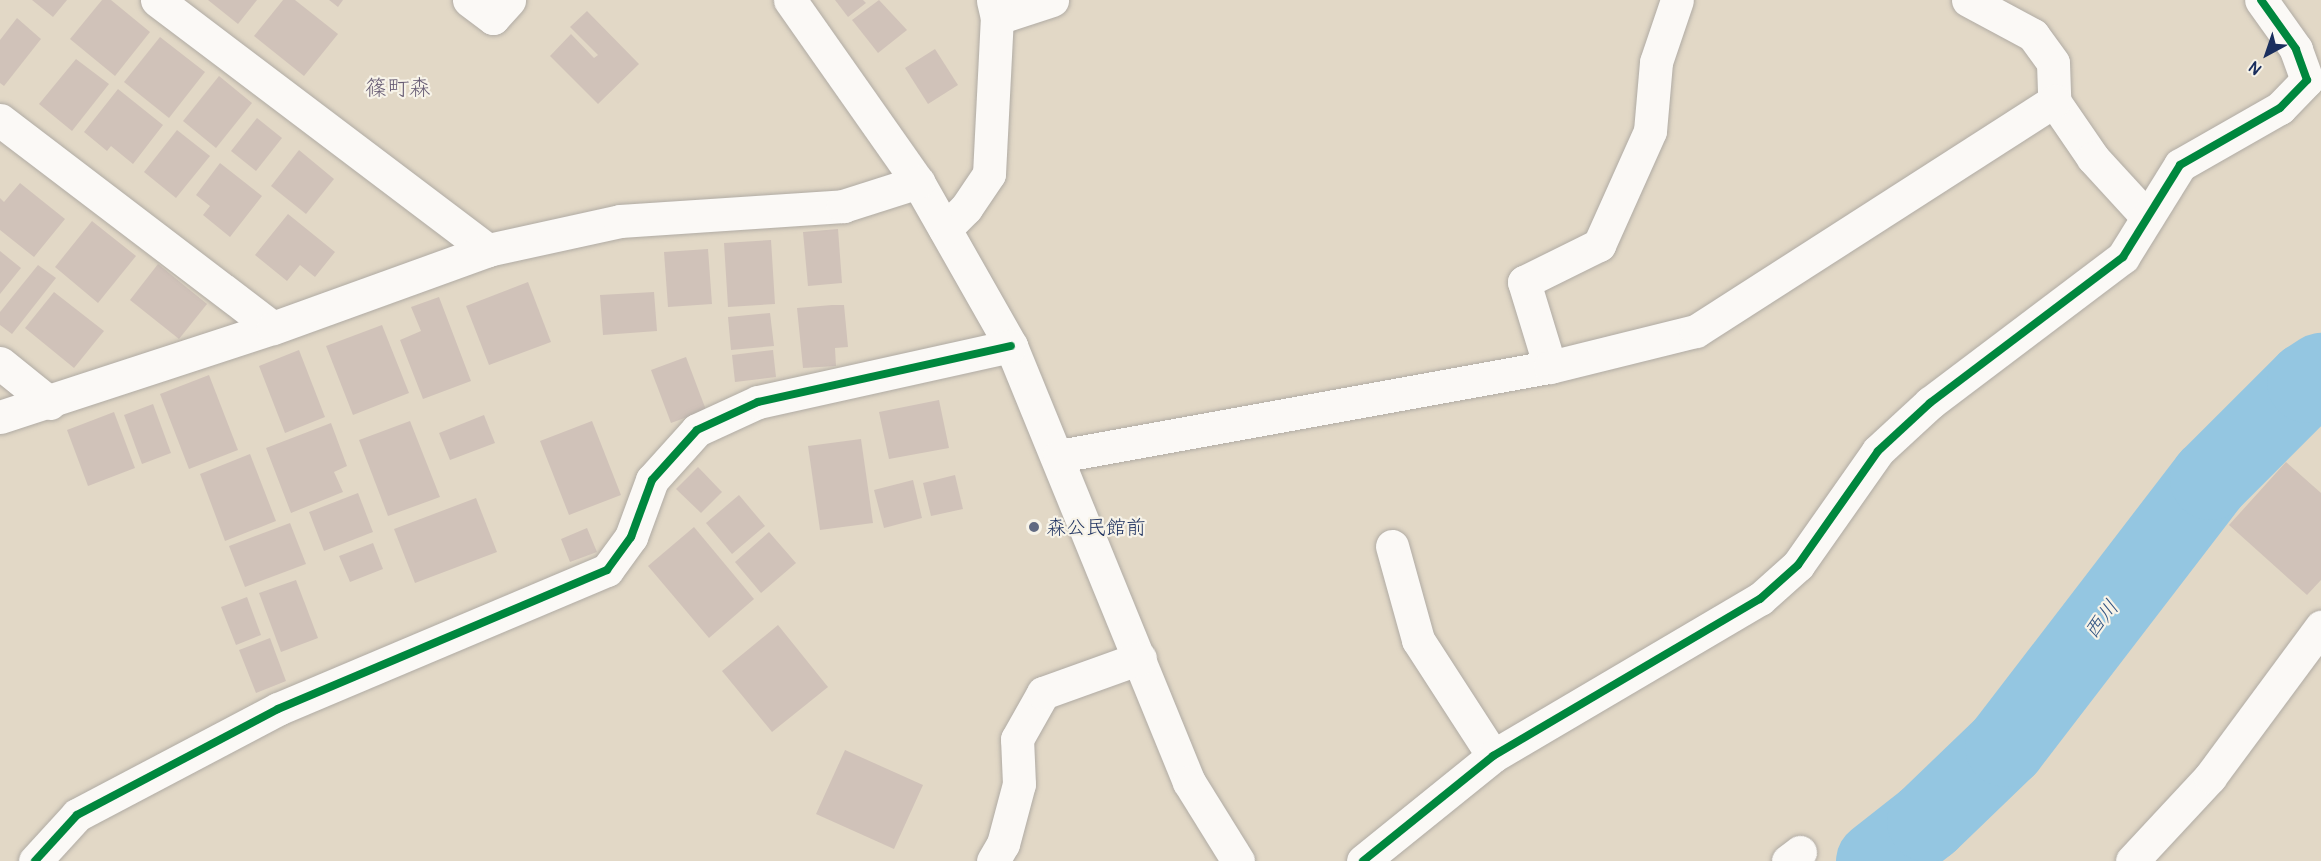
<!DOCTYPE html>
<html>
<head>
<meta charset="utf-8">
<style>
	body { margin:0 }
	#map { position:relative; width:2321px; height:861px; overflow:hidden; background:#e2d8c6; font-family:Pangolin,"Klee One",sans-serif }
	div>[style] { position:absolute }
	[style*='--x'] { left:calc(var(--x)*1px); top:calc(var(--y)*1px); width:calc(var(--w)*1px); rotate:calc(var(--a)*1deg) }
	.river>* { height:81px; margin:-40.5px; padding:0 40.5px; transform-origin:40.5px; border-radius:40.5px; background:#94c6e1 }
	.building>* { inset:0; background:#d0c2b9 }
	.roads { filter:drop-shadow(0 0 2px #b0aba4) drop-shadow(0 0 2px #b0aba4) }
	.minor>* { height:33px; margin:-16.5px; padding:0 16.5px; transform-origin:16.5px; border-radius:16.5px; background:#fbf9f6 }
	.cycleway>* { height:8px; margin:-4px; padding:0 4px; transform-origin:4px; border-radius:4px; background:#00873e }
	.dots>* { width:16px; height:16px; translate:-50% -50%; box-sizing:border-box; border:3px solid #f7f3e8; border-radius:50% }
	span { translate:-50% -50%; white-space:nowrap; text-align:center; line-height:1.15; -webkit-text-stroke:4.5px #f7f3e8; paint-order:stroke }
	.poi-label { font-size:20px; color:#1b2f5e }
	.left { translate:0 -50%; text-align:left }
	.water-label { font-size:21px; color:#315382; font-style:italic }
	.quarter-label { font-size:22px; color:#675c74 }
	.north { position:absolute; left:2237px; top:24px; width:60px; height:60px; -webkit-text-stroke:4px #f7f3e8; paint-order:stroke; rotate:220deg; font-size:16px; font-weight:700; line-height:24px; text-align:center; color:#1b2f5e }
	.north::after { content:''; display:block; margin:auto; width:21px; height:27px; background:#1b2f5e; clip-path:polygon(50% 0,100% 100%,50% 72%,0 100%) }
</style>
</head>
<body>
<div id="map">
	<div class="river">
		<i style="--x:1876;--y:861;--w:65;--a:-38.1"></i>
		<i style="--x:1927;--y:821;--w:108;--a:-43.9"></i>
		<i style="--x:2005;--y:746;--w:337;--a:-52.5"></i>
		<i style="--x:2210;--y:479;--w:137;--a:-45"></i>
		<i style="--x:2307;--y:382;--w:17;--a:-33"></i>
	</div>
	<div class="building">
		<i style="clip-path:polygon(32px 0,67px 0,53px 17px)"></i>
		<i style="clip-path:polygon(102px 0,111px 0,150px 32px,115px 76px,70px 39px)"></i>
		<i style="clip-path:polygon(208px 0,257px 0,238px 24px)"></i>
		<i style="clip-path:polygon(283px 0,295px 0,338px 34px,304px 76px,254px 36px)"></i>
		<i style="clip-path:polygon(329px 0,343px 0,338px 7px)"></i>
		<i style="clip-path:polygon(835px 0,863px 0,866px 3px,848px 17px)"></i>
		<i style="clip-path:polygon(879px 0,907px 30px,878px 53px,852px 20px)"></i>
		<i style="clip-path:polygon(587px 11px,639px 64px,598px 104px,550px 56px,571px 34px,594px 58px,598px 55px,570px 27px)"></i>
		<i style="clip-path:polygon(17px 18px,41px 39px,4px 86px,0 83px,0 40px)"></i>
		<i style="clip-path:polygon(160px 37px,205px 72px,169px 118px,124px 82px)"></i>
		<i style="clip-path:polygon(935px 49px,958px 85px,928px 104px,905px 68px)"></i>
		<i style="clip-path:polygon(76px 59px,109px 84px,72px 131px,39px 104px)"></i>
		<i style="clip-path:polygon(219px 76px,252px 103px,216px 148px,183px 121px)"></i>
		<i style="clip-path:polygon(118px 89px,163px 125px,133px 164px,111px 146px,107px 151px,84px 132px)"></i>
		<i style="clip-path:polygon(257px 118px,282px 138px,256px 171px,231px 151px)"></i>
		<i style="clip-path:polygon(177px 130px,210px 156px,176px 198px,144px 172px)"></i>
		<i style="clip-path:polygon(299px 150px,334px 179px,306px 214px,271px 186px)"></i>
		<i style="clip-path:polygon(220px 163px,262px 196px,230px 237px,203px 215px,210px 206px,196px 195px)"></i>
		<i style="clip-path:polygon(20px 183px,65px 219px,34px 257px,0 230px,0 198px,4px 202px)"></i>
		<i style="clip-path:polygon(288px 214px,335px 252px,315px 277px,300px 265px,287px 281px,255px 255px)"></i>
		<i style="clip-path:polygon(92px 221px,136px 256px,98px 303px,55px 267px)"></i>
		<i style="clip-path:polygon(838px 229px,842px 283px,808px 286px,803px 232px)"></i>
		<i style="clip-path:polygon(771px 240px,775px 304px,728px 307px,724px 243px)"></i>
		<i style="clip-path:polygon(708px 249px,712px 304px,668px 307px,664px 252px)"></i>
		<i style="clip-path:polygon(0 251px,21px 268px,0 294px)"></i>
		<i style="clip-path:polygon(158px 264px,207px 304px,179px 339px,130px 300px)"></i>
		<i style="clip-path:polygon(38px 265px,56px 278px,12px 334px,0 325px,0 312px)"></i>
		<i style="clip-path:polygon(528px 282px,551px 342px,489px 365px,466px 306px)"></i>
		<i style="clip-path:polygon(54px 292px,104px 331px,74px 368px,25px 328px)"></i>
		<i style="clip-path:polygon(654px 292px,657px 331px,603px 335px,600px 295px)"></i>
		<i style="clip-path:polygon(439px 297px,471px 381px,423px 399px,400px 340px,421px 331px,411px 307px)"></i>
		<i style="clip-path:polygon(832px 305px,844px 305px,848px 347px,835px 348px,836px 366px,803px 368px,797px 308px)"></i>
		<i style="clip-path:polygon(770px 313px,774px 346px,731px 350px,728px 317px)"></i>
		<i style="clip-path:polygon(382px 325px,409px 393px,353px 415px,326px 346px)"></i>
		<i style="clip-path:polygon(299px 350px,325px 417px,285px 433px,259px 366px)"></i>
		<i style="clip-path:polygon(773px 350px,776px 377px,735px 382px,732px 355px)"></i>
		<i style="clip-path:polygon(686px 357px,706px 410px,671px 423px,651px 370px)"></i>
		<i style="clip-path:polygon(209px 375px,238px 450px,189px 469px,160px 394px)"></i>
		<i style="clip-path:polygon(939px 400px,949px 448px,889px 459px,879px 412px)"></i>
		<i style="clip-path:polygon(153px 404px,171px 453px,142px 464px,124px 415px)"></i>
		<i style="clip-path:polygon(114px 412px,135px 468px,88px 486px,67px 430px)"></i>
		<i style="clip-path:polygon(484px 415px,495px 443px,450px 460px,439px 433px)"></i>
		<i style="clip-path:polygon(410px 421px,440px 497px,388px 516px,359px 440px)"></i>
		<i style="clip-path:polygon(592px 421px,621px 495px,569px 515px,540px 441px)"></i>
		<i style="clip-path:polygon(331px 423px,347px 466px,334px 472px,343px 492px,291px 513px,266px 448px)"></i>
		<i style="clip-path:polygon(861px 439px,873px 523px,820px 530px,808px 446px)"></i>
		<i style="clip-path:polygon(250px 454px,276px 521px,225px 541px,200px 474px)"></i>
		<i style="clip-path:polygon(2286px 462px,2321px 493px,2321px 580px,2307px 595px,2229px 525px)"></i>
		<i style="clip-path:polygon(698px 467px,722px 492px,701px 513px,676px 489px)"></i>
		<i style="clip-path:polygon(955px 475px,963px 509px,931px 516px,923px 483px)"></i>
		<i style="clip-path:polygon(913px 480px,922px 518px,884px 528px,874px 490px)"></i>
		<i style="clip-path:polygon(358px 493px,373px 532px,324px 551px,309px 512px)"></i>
		<i style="clip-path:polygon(739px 495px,765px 526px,732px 554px,706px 523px)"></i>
		<i style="clip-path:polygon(476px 498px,497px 552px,415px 583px,394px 529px)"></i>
		<i style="clip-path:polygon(290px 523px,306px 564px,245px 587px,229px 546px)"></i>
		<i style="clip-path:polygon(694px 527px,754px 599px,709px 638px,648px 566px)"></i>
		<i style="clip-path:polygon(587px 528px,597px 552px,570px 562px,561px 539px)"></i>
		<i style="clip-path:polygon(769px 532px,796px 563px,761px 593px,735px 562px)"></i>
		<i style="clip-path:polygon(373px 543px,383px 569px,350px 582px,339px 556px)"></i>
		<i style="clip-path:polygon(296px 580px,318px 638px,281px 652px,259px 593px)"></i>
		<i style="clip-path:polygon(247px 597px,261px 635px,236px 645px,221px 607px)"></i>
		<i style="clip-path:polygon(778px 625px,828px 687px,772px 732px,722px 671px)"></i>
		<i style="clip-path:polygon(270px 638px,286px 681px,256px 693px,239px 650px)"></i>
		<i style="clip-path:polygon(845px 750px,923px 785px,894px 849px,816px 814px)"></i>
	</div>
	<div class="roads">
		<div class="minor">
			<i style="--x:157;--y:0;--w:415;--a:37.1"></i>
			<i style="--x:469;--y:0;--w:30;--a:37"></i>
			<i style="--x:493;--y:18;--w:24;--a:-48"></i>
			<i style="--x:790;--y:0;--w:223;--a:54.9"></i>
			<i style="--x:918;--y:182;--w:189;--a:60.4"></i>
			<i style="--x:1011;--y:346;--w:471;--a:67.8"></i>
			<i style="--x:1189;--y:782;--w:93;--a:58.2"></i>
			<i style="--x:1968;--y:0;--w:74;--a:28.3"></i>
			<i style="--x:2033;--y:35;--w:34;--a:54"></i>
			<i style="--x:2053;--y:63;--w:38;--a:88"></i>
			<i style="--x:2054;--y:101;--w:69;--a:55.6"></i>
			<i style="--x:2093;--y:158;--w:80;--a:47.5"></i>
			<i style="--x:997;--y:18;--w:58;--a:-18.1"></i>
			<i style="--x:0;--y:120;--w:343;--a:37.3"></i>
			<i style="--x:945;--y:229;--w:30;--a:-45"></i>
			<i style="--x:966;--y:208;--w:41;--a:-55.9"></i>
			<i style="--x:989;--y:174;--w:156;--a:-87.1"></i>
			<i style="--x:997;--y:18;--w:18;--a:-103"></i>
			<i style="--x:0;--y:363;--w:64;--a:38.7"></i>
			<i style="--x:1550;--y:367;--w:89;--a:-107"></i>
			<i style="--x:1524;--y:282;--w:84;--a:-26.3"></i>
			<i style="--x:1599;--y:245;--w:125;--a:-65.9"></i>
			<i style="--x:1650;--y:131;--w:69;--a:-85"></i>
			<i style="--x:1656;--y:62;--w:65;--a:-71.3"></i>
			<i style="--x:0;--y:417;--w:287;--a:-18.1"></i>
			<i style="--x:273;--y:328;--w:229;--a:-19.9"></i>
			<i style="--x:488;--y:250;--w:135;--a:-12.4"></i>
			<i style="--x:620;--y:221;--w:224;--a:-3.8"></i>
			<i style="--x:843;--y:206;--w:79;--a:-17.7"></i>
			<i style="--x:1059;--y:456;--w:499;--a:-10.3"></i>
			<i style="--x:1550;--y:367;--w:150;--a:-13.9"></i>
			<i style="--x:1696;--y:331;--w:426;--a:-32.7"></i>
			<i style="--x:1392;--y:546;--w:98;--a:74.5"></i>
			<i style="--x:1418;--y:640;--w:138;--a:57.1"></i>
			<i style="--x:35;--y:861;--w:62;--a:-47.6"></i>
			<i style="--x:77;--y:815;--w:227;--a:-27.8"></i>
			<i style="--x:278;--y:709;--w:357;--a:-22.9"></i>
			<i style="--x:607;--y:570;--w:41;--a:-54"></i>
			<i style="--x:631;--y:537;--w:61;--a:-69.8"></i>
			<i style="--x:652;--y:480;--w:67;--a:-48"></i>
			<i style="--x:697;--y:430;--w:67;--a:-24.7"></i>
			<i style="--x:758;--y:402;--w:259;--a:-12.5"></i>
			<i style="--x:993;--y:861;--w:20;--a:-60"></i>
			<i style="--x:1003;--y:844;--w:62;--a:-75.1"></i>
			<i style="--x:1019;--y:784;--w:45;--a:-92.5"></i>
			<i style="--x:1017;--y:739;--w:53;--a:-60.5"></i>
			<i style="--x:1043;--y:693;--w:103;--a:-19.8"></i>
			<i style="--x:1363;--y:861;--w:167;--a:-38.9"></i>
			<i style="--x:1493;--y:756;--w:310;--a:-30.5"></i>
			<i style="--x:1760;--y:599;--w:51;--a:-41.8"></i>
			<i style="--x:1798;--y:565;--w:139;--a:-54.9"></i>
			<i style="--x:1878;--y:451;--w:71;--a:-42.7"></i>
			<i style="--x:1930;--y:403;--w:242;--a:-37.1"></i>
			<i style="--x:2123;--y:257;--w:108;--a:-58.2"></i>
			<i style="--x:2180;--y:165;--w:115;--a:-29.7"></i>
			<i style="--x:2280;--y:108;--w:39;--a:-46"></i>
			<i style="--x:2307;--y:80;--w:33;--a:-110"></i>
			<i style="--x:2296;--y:49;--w:60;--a:-125.5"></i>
			<i style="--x:1788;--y:861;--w:15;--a:-37"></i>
			<i style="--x:2132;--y:861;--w:115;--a:-47.1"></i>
			<i style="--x:2210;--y:777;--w:187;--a:-53.5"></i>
		</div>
	</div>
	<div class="cycleway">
		<i style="--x:35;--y:861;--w:62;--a:-47.6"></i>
		<i style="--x:77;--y:815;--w:227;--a:-27.8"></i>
		<i style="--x:278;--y:709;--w:357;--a:-22.9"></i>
		<i style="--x:607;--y:570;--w:41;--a:-54"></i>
		<i style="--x:631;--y:537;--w:61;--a:-69.8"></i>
		<i style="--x:652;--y:480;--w:67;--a:-48"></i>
		<i style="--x:697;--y:430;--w:67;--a:-24.7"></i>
		<i style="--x:758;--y:402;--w:259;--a:-12.5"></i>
		<i style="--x:1363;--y:861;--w:167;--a:-38.9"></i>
		<i style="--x:1493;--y:756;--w:310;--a:-30.5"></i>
		<i style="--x:1760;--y:599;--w:51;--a:-41.8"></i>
		<i style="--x:1798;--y:565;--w:139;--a:-54.9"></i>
		<i style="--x:1878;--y:451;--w:71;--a:-42.7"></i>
		<i style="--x:1930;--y:403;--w:242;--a:-37.1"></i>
		<i style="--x:2123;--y:257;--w:108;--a:-58.2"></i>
		<i style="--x:2180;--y:165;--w:115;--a:-29.7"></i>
		<i style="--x:2280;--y:108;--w:39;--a:-46"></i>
		<i style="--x:2307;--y:80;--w:33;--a:-110"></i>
		<i style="--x:2296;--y:49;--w:60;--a:-125.5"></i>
	</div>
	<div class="dots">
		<i style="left:1034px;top:527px;background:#616a82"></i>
	</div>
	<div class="poi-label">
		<span class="left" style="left:1046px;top:527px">森公民館前</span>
	</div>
	<div class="water-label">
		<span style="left:2102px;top:620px;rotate:-53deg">西川</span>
	</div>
	<div class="quarter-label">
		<span style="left:398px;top:89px">篠町森</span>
	</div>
	<div class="north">N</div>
</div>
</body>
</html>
